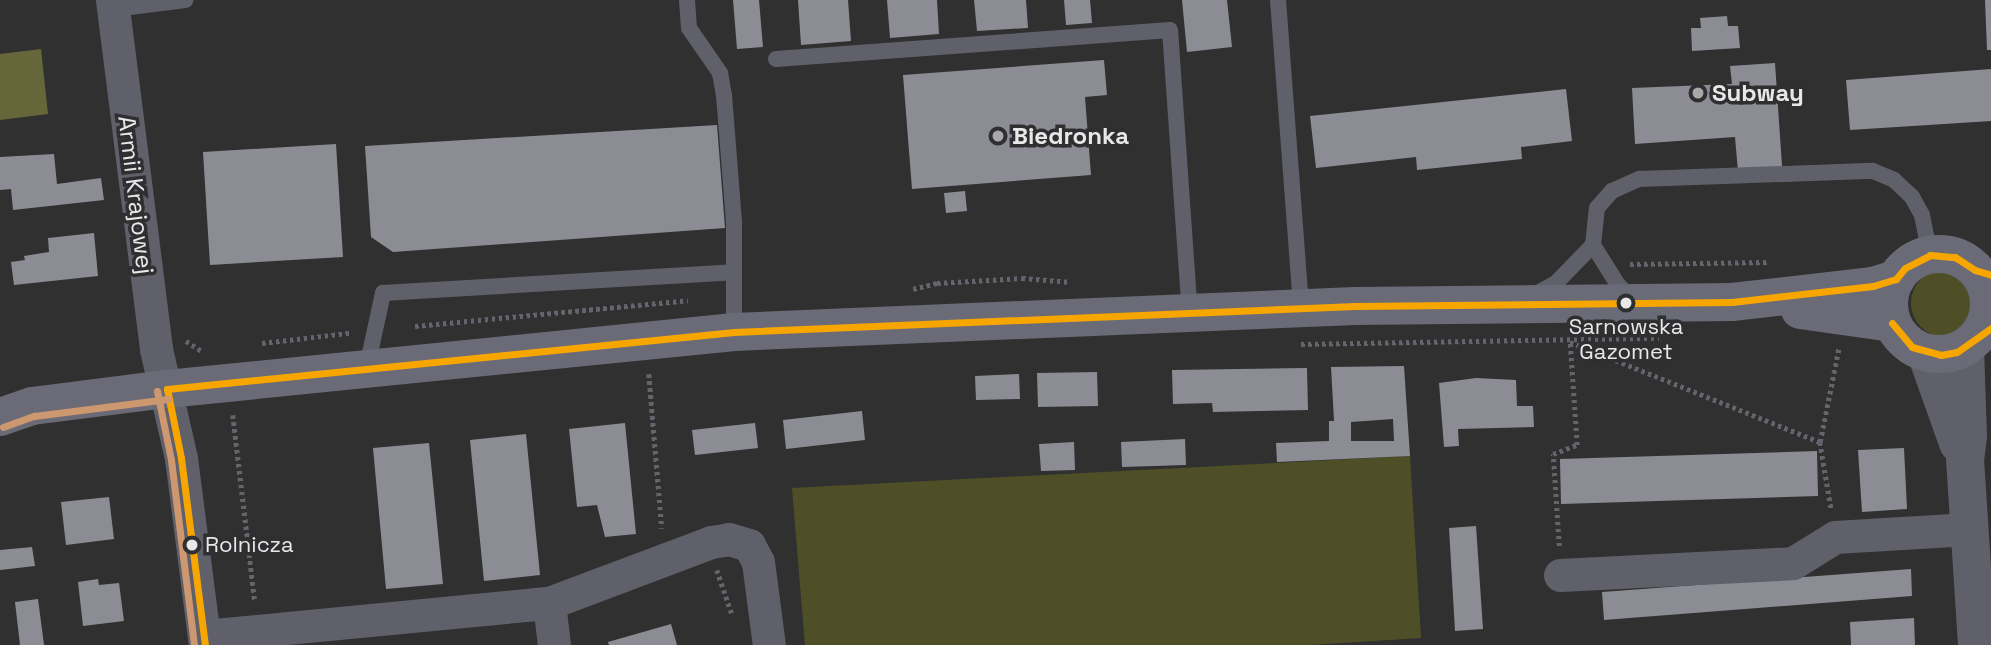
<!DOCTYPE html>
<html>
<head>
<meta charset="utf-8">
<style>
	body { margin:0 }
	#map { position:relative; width:1991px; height:645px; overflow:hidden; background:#303030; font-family:"Space Grotesk",sans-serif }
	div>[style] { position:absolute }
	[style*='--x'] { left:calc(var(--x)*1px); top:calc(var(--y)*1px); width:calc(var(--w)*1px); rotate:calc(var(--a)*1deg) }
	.green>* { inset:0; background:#4f4f27 }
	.round { border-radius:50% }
	.forest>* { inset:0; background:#65663a }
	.building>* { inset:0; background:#8c8c95 }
	.path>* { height:4.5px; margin-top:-2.25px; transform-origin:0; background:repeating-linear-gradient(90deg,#64646c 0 3.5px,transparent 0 7px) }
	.service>* { height:16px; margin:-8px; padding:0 8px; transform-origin:8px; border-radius:8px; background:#60606b }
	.minor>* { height:33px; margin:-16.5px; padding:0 16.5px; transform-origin:16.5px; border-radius:16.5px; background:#60606b }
	.tertiary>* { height:38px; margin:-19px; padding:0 19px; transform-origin:19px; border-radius:19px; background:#60606b }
	.secondary>* { height:38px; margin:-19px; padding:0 19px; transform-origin:19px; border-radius:19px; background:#6b6b77 }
	.secondary>.ring { margin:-19px; padding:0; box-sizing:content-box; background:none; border:38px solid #6b6b77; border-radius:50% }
	.bus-1>* { height:7px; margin:-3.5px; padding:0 3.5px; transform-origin:3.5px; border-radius:3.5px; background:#f7a600 }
	.bus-2>* { height:7px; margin:-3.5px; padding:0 3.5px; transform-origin:3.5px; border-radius:3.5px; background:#cd976f }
	.dots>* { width:19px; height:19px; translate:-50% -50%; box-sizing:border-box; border:4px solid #2f2f31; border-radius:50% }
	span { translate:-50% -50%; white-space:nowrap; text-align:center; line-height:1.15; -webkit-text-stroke:7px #2f2f31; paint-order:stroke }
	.bus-label { font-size:22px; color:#e8e8e9 }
	.left { translate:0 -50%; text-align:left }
	.poi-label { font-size:24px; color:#e8e8e9; font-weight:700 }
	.street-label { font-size:24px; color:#e8e8e9 }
</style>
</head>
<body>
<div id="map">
	<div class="green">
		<i class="round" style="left:1911px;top:269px;width:68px;height:68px"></i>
		<i style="clip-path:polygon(1410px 456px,1421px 638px,1311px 645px,805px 645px,792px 488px)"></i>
	</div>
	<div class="forest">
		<i style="clip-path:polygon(41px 49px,48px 114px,0 120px,0 54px)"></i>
	</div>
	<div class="building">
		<i style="clip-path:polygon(733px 0,759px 0,763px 47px,737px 49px)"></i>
		<i style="clip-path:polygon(798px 0,848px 0,851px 41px,801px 45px)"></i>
		<i style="clip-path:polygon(887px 0,937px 0,939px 34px,890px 38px)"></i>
		<i style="clip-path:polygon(974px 0,1026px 0,1028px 28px,977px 31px)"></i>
		<i style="clip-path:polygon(1064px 0,1090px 0,1092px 23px,1066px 25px)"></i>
		<i style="clip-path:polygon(1182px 0,1227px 0,1232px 47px,1187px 52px)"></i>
		<i style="clip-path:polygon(1985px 0,1991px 0,1991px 50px,1987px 50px)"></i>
		<i style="clip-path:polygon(1727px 16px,1728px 26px,1738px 26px,1740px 48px,1692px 51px,1691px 28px,1701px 28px,1700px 18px)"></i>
		<i style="clip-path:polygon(1104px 60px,1107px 95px,1085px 97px,1091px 175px,912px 189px,903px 75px)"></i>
		<i style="clip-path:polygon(1775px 63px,1783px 180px,1739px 183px,1735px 137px,1635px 144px,1632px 88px,1732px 84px,1730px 66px)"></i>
		<i style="clip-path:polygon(1991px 69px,1991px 121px,1850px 130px,1846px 80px)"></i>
		<i style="clip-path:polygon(1566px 89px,1572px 141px,1521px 147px,1522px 159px,1417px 170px,1416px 157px,1316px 168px,1310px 116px)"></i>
		<i style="clip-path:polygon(717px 125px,725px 228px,393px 252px,371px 237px,365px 146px)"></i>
		<i style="clip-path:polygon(336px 144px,343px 257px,210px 265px,203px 152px)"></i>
		<i style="clip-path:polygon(54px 154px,57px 184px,101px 178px,104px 200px,13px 210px,11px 189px,0 190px,0 157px)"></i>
		<i style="clip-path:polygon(965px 191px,967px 211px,946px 213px,944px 193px)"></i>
		<i style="clip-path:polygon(94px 233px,98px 276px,14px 285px,11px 262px,25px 260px,24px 256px,49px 252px,48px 238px)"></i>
		<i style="clip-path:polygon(evenodd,1404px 366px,1410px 456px,1277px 462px,1276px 443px,1329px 441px,1329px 421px,1334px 421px,1331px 367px,1404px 366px,1393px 419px,1394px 441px,1351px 441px,1351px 422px,1393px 419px)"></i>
		<i style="clip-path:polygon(1307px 368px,1308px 410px,1213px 412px,1212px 403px,1173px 404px,1172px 370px)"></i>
		<i style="clip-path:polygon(1097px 372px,1098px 406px,1038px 407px,1037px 373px)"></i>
		<i style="clip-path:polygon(1019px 374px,1020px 399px,976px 400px,975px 376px)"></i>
		<i style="clip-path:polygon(1476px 378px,1516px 380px,1517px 406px,1533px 406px,1534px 427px,1458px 429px,1459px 446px,1444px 447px,1439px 383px)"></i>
		<i style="clip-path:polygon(862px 411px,865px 440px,786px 449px,783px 420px)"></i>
		<i style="clip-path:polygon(625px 423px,636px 534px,605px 537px,597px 505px,577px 507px,569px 429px)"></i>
		<i style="clip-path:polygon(755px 423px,758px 448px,695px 455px,692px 430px)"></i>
		<i style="clip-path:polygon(526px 434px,540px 575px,484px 581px,470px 440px)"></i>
		<i style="clip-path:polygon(1185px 439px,1186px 465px,1122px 467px,1121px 442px)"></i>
		<i style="clip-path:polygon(1074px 442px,1075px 470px,1041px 471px,1039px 444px)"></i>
		<i style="clip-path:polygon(429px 443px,443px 584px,386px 589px,373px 448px)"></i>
		<i style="clip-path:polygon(1904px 448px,1907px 509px,1862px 512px,1858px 450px)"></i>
		<i style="clip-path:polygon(1817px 451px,1818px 496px,1561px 504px,1560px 459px)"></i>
		<i style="clip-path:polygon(109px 497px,114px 539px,66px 545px,61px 502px)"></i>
		<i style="clip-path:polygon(1476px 526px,1483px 629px,1455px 631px,1449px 528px)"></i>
		<i style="clip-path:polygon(32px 547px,35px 566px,0 570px,0 550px)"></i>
		<i style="clip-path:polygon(1911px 569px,1912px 596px,1604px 620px,1602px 592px)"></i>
		<i style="clip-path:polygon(98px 579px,99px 585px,119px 583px,124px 621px,83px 626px,78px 582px)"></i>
		<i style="clip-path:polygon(38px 599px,44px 645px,20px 645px,15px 602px)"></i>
		<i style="clip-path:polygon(1914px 618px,1915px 645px,1851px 645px,1850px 622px)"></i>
		<i style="clip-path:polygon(671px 624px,677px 645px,609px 645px,608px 642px)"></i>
	</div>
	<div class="path">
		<i style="--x:1630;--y:264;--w:138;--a:-0.8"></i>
		<i style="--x:913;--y:289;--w:25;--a:-14"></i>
		<i style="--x:937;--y:283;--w:85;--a:-3.4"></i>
		<i style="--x:1022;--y:278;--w:49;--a:4.7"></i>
		<i style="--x:415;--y:326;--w:274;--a:-5.4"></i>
		<i style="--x:186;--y:341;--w:19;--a:32"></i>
		<i style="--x:262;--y:343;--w:88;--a:-6.6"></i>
		<i style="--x:1301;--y:344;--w:358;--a:-1"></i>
		<i style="--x:649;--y:374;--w:155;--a:85.2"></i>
		<i style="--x:233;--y:415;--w:187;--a:83.3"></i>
		<i style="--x:1820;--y:442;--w:97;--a:-78.7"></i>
		<i style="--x:1559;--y:546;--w:92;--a:-93.7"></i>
		<i style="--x:1553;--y:454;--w:26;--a:-21"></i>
		<i style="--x:1577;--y:445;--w:103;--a:-93.9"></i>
		<i style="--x:1570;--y:342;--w:269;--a:21.8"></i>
		<i style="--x:1820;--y:442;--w:67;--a:80.5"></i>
		<i style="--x:717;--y:570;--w:46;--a:71.2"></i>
	</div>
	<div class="service">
		<i style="--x:687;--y:0;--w:28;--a:86"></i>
		<i style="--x:689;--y:28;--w:55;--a:55.4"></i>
		<i style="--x:720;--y:73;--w:22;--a:80"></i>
		<i style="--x:724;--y:95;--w:127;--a:85.5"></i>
		<i style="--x:734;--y:222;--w:110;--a:90"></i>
		<i style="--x:1278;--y:0;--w:310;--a:85.7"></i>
		<i style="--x:114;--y:9;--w:72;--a:-7.2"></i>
		<i style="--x:776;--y:59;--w:395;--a:-4.2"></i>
		<i style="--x:1170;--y:30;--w:285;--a:86"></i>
		<i style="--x:1534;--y:295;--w:25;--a:-29"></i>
		<i style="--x:1556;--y:283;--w:53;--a:-45.8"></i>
		<i style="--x:1631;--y:298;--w:18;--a:-135"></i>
		<i style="--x:1618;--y:285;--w:47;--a:-122"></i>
		<i style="--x:1593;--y:245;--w:37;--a:-84"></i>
		<i style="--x:1597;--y:208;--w:23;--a:-49"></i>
		<i style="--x:1612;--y:191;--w:30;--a:-24"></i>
		<i style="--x:1639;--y:179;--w:234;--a:-2"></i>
		<i style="--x:1873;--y:171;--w:23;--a:23"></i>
		<i style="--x:1894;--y:180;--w:25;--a:43"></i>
		<i style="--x:1912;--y:197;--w:21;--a:61"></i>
		<i style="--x:1922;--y:215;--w:41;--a:78.7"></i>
		<i style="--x:367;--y:367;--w:76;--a:-77.8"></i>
		<i style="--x:383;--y:293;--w:351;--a:-3.4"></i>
	</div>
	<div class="minor">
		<i style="--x:112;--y:0;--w:352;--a:82.8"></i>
		<i style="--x:156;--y:349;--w:112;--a:77.1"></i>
		<i style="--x:181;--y:458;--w:189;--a:82.7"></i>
		<i style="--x:1560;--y:575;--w:233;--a:-2.9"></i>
		<i style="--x:1793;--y:563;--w:49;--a:-31.8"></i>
		<i style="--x:1835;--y:537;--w:134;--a:-3.4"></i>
		<i style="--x:549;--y:603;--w:42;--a:83.2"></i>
		<i style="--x:204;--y:636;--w:347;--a:-5.5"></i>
		<i style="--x:549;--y:603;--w:173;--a:-20.6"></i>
		<i style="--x:711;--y:542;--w:18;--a:-9"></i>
		<i style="--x:729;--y:539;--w:21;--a:17"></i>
		<i style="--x:749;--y:545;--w:19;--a:62"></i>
		<i style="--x:758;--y:562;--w:84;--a:82.5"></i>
	</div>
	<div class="tertiary">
		<i style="--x:1965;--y:347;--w:89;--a:88.1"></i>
		<i style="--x:1968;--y:436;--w:23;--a:97"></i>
		<i style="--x:1965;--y:459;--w:186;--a:86.3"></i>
		<i style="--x:1926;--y:353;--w:96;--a:70.4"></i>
	</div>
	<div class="secondary">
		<i class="ring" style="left:1889px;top:254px;width:62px;height:62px"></i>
		<i style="--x:1800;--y:310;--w:93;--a:8"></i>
		<i style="--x:0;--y:417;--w:34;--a:-19"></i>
		<i style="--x:32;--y:406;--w:136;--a:-7.2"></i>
		<i style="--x:167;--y:389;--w:570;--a:-5.74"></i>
		<i style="--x:734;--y:332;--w:622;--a:-2.4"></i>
		<i style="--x:1355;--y:306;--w:377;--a:-0.6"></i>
		<i style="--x:1732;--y:302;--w:142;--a:-6.5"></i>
		<i style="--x:1873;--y:286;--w:24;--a:-17"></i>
	</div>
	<div class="bus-1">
		<i style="--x:1896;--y:279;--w:14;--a:-51"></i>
		<i style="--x:1905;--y:268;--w:28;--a:-27"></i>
		<i style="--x:1930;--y:255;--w:25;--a:5"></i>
		<i style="--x:1955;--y:257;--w:24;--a:33"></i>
		<i style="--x:1975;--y:270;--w:17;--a:17"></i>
		<i style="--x:1892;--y:323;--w:31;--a:50"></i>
		<i style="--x:1912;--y:347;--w:30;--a:15"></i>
		<i style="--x:1941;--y:355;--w:16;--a:-11"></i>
		<i style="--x:1957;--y:352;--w:42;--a:-35.2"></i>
		<i style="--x:167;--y:389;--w:570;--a:-5.74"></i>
		<i style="--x:734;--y:332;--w:622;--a:-2.4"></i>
		<i style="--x:1355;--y:306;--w:377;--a:-0.6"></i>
		<i style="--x:1732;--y:302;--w:142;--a:-6.5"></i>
		<i style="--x:1873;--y:286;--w:24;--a:-17"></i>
		<i style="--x:167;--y:389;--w:70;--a:78.5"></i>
		<i style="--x:181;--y:458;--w:189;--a:82.7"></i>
	</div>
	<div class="bus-2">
		<i style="--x:157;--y:391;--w:70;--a:78.5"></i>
		<i style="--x:171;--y:460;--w:186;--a:82.9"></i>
		<i style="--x:3;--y:427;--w:33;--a:-20"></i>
		<i style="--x:34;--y:416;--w:135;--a:-7.2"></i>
	</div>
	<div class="dots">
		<i style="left:1698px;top:93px;background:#a8a8a8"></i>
		<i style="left:998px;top:136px;background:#a8a8a8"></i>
		<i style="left:1626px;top:303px;background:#e8e8e9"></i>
		<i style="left:192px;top:545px;background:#e8e8e9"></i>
	</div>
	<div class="bus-label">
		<span style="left:1626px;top:339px">Sarnowska<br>Gazomet</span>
		<span class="left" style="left:205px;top:545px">Rolnicza</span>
	</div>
	<div class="poi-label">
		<span class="left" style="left:1712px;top:93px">Subway</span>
		<span class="left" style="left:1012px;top:136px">Biedronka</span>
	</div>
	<div class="street-label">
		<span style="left:136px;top:195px;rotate:83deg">Armii Krajowej</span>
	</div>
</div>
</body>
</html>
